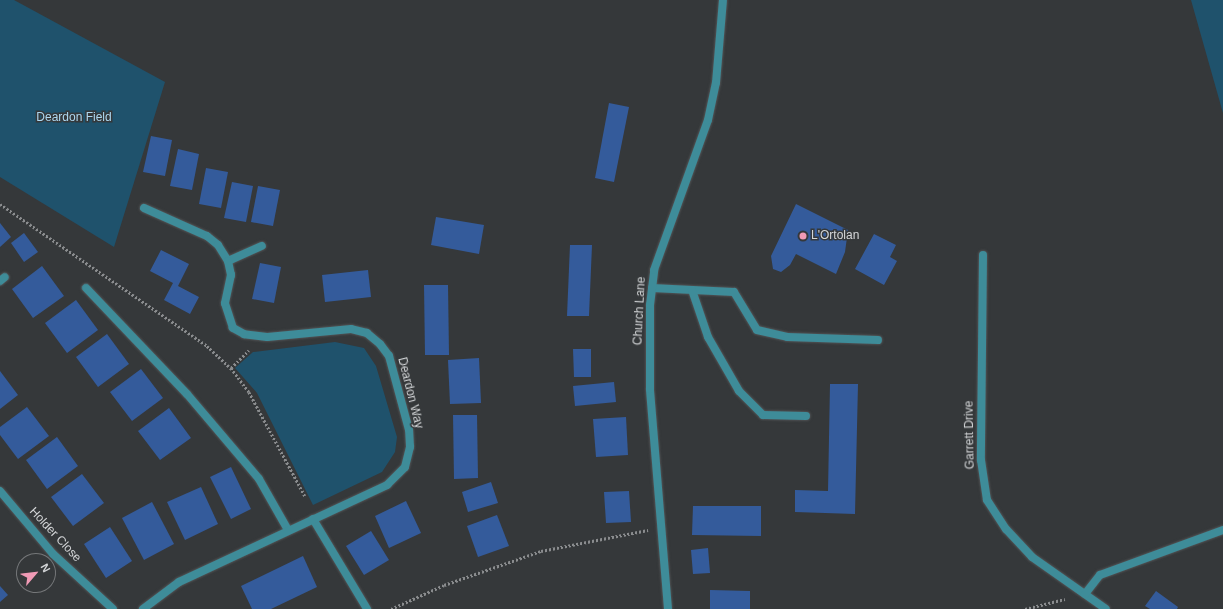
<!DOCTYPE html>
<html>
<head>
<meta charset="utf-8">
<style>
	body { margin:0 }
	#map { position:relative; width:1223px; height:609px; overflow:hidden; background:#35383a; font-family:Arial,sans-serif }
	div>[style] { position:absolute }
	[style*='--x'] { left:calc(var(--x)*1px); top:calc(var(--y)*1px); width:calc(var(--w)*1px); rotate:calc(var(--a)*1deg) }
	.green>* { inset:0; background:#1f526c }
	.building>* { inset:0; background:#345b9b }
	.path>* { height:2.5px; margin-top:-1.25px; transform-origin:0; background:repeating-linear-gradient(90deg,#8a8c8e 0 2px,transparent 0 4px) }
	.roads { filter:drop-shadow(0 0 1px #525456) drop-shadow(0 0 1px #525456) }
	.lane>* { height:8px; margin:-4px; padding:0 4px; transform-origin:4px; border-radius:4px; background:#3e8c99 }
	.street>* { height:8px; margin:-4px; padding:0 4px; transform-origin:4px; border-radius:4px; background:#3e8c99 }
	.dots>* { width:11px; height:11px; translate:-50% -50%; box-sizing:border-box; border:2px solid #35383a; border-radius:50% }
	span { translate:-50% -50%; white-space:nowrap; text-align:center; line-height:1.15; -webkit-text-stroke:3px #35383a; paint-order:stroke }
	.park-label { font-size:12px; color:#acd7f0 }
	.poi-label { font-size:12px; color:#d4d6d8 }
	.left { translate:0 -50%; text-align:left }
	.street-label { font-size:12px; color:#d4d6d8 }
	.north { position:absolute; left:16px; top:553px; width:40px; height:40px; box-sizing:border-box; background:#35383a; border:1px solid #757779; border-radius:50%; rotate:62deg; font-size:11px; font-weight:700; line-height:16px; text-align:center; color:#d4d6d8 }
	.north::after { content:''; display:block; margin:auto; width:14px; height:18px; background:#f09ab5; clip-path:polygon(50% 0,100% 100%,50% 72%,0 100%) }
</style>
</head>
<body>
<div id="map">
	<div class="green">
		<i style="clip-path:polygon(0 0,14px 0,165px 82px,114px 247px,0 177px)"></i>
		<i style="clip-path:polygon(1191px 0,1223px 0,1223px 113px)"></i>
		<i style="clip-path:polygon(335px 342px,364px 348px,376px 366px,397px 437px,395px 452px,382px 472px,313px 505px,257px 393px,235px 368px,253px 352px)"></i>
	</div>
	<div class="building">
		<i style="clip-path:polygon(609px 103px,629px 107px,614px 182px,595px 178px)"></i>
		<i style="clip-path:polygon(151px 136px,172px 140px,165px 176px,143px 172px)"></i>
		<i style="clip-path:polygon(178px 149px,199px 154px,192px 190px,170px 186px)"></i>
		<i style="clip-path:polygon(206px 168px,228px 172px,221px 208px,199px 204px)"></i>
		<i style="clip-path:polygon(232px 182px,253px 186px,246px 222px,224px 218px)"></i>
		<i style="clip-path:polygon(258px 186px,280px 190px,273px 226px,251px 222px)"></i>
		<i style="clip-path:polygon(796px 204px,848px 230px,845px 252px,836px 274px,796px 254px,790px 265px,781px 272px,773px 269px,771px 256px)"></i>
		<i style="clip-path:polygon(436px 217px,484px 225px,479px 254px,431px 245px)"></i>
		<i style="clip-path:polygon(0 223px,11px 237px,0 247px)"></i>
		<i style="clip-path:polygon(24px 233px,38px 252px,24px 262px,11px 243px)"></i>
		<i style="clip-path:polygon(874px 234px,896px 245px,890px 257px,897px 261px,884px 285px,855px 269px)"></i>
		<i style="clip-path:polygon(570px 245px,592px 245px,589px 316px,567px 316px)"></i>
		<i style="clip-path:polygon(161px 250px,189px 264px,178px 286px,199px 297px,190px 314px,164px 300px,173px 283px,150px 271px)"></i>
		<i style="clip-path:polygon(260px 263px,281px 267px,274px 303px,252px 299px)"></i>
		<i style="clip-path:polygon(42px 266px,64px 296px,33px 318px,12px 289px)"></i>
		<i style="clip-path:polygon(368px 270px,371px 297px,325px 302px,322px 275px)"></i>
		<i style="clip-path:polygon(424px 285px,448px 285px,449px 355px,425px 355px)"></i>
		<i style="clip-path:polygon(76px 300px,98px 330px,67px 353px,45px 323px)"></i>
		<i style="clip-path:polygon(107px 334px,129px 364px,98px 387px,76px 357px)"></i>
		<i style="clip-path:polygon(573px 349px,591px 349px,591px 377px,574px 377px)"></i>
		<i style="clip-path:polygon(479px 358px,481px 403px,450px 404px,448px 360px)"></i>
		<i style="clip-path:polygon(141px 369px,163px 398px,132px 421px,110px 392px)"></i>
		<i style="clip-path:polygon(0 371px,18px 395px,0 409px)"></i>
		<i style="clip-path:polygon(614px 382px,616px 402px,575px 406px,573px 386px)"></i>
		<i style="clip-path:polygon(830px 384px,858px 384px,855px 514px,795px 512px,795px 490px,828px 491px)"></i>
		<i style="clip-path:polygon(27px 407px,49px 436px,18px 459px,0 435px,0 427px)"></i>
		<i style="clip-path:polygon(169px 408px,191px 438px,160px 460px,138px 431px)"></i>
		<i style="clip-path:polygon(453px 415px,477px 415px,478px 478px,454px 479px)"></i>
		<i style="clip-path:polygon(626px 417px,628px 455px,596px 457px,593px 419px)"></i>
		<i style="clip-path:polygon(57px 437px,78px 466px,47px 489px,26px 460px)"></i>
		<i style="clip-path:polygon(231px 467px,251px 509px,231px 519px,210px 477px)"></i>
		<i style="clip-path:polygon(82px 474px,104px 503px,73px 526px,51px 497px)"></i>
		<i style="clip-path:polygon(491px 482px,498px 503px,468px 512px,462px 492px)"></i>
		<i style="clip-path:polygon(201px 487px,218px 524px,185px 540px,167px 502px)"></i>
		<i style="clip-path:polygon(629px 491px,631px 522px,606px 523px,604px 492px)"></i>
		<i style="clip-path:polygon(406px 501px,421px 533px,389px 548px,375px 516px)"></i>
		<i style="clip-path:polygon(152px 502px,174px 544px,144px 560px,122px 518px)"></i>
		<i style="clip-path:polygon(693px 506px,761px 506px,761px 536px,692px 535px)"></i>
		<i style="clip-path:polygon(497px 515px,509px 546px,478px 557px,467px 526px)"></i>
		<i style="clip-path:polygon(110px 527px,132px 561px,106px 578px,84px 544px)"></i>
		<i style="clip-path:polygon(371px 531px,389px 560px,364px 575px,346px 546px)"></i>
		<i style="clip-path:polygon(708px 548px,710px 573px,693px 574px,691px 550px)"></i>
		<i style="clip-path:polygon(303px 556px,317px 587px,271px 609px,252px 609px,241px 586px)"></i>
		<i style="clip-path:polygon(0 586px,8px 595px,0 602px)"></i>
		<i style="clip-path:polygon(710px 590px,750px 591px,750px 609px,710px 609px)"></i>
		<i style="clip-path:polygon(1156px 591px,1178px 607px,1177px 609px,1150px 609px,1145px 606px)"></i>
	</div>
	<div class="path">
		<i style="--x:0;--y:204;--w:251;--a:34.4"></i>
		<i style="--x:207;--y:346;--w:33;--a:43"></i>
		<i style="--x:231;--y:368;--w:30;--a:53"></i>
		<i style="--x:249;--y:392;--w:118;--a:61.7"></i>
		<i style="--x:231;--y:368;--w:25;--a:-45"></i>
		<i style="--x:391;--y:609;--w:58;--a:-24.4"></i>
		<i style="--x:444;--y:585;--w:103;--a:-19.3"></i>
		<i style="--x:541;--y:551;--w:109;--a:-11.1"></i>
		<i style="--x:1025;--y:609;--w:41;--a:-14"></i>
	</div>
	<div class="roads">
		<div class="lane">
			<i style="--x:0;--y:281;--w:6;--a:-39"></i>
			<i style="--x:86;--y:288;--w:146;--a:46.4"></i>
			<i style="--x:187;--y:394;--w:111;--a:49.7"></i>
			<i style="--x:259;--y:479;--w:59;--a:60.4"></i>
			<i style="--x:652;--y:288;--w:82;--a:2.8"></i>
			<i style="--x:734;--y:292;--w:44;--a:58.8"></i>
			<i style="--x:757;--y:330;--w:31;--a:13"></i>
			<i style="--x:787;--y:337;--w:91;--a:1.9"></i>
			<i style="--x:692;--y:290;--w:50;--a:71.2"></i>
			<i style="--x:708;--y:337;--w:62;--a:60.1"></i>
			<i style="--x:739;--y:391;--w:34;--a:45"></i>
			<i style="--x:763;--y:415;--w:43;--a:1.3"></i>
		</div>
		<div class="street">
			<i style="--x:144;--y:208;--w:69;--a:24"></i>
			<i style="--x:207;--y:236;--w:14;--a:39"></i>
			<i style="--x:218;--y:245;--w:19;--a:58"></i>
			<i style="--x:228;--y:261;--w:37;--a:-24"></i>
			<i style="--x:983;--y:255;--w:205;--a:90.6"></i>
			<i style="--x:981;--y:460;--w:40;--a:81.5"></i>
			<i style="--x:987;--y:500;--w:35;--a:57"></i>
			<i style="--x:1006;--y:529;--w:38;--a:47"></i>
			<i style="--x:1032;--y:557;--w:90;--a:35.1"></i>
			<i style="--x:0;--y:491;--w:82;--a:49.9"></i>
			<i style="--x:53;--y:554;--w:81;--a:42.5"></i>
			<i style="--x:313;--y:519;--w:105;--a:59"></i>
			<i style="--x:1085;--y:594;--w:24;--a:-52"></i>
			<i style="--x:1100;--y:575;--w:131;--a:-20.1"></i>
			<i style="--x:143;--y:609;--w:45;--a:-36.9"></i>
			<i style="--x:179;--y:582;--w:230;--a:-25"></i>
			<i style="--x:387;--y:485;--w:25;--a:-45"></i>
			<i style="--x:405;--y:467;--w:21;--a:-76"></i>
			<i style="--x:410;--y:447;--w:17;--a:-93"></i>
			<i style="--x:409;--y:430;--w:77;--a:-105.1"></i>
			<i style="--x:389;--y:356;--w:15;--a:-127"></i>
			<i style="--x:380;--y:344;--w:17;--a:-140"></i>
			<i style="--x:367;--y:333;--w:16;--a:-166"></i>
			<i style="--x:351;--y:329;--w:84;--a:174.6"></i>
			<i style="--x:267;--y:337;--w:23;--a:-173"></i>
			<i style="--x:244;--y:334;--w:13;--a:-151"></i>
			<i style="--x:233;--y:328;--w:26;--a:-108"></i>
			<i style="--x:225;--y:303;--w:29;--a:-78"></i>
			<i style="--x:231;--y:275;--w:14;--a:-102"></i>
			<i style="--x:668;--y:609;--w:221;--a:-94.7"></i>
			<i style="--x:650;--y:389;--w:84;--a:-90"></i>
			<i style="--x:650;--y:305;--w:35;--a:-83"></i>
			<i style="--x:654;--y:270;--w:159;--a:-70.2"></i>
			<i style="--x:708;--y:120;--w:38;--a:-78"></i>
			<i style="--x:716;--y:83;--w:83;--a:-85.2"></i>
		</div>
	</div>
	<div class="dots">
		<i style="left:803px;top:236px;background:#f09ab5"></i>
	</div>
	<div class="park-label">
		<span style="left:74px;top:118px">Deardon Field</span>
	</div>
	<div class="poi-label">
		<span class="left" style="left:811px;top:236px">L'Ortolan</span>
	</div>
	<div class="street-label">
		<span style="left:640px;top:311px;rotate:-87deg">Church Lane</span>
		<span style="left:410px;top:393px;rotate:76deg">Deardon Way</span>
		<span style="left:970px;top:435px;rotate:-91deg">Garrett Drive</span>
		<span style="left:55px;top:535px;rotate:47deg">Holder Close</span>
	</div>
	<div class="north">N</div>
</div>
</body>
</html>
